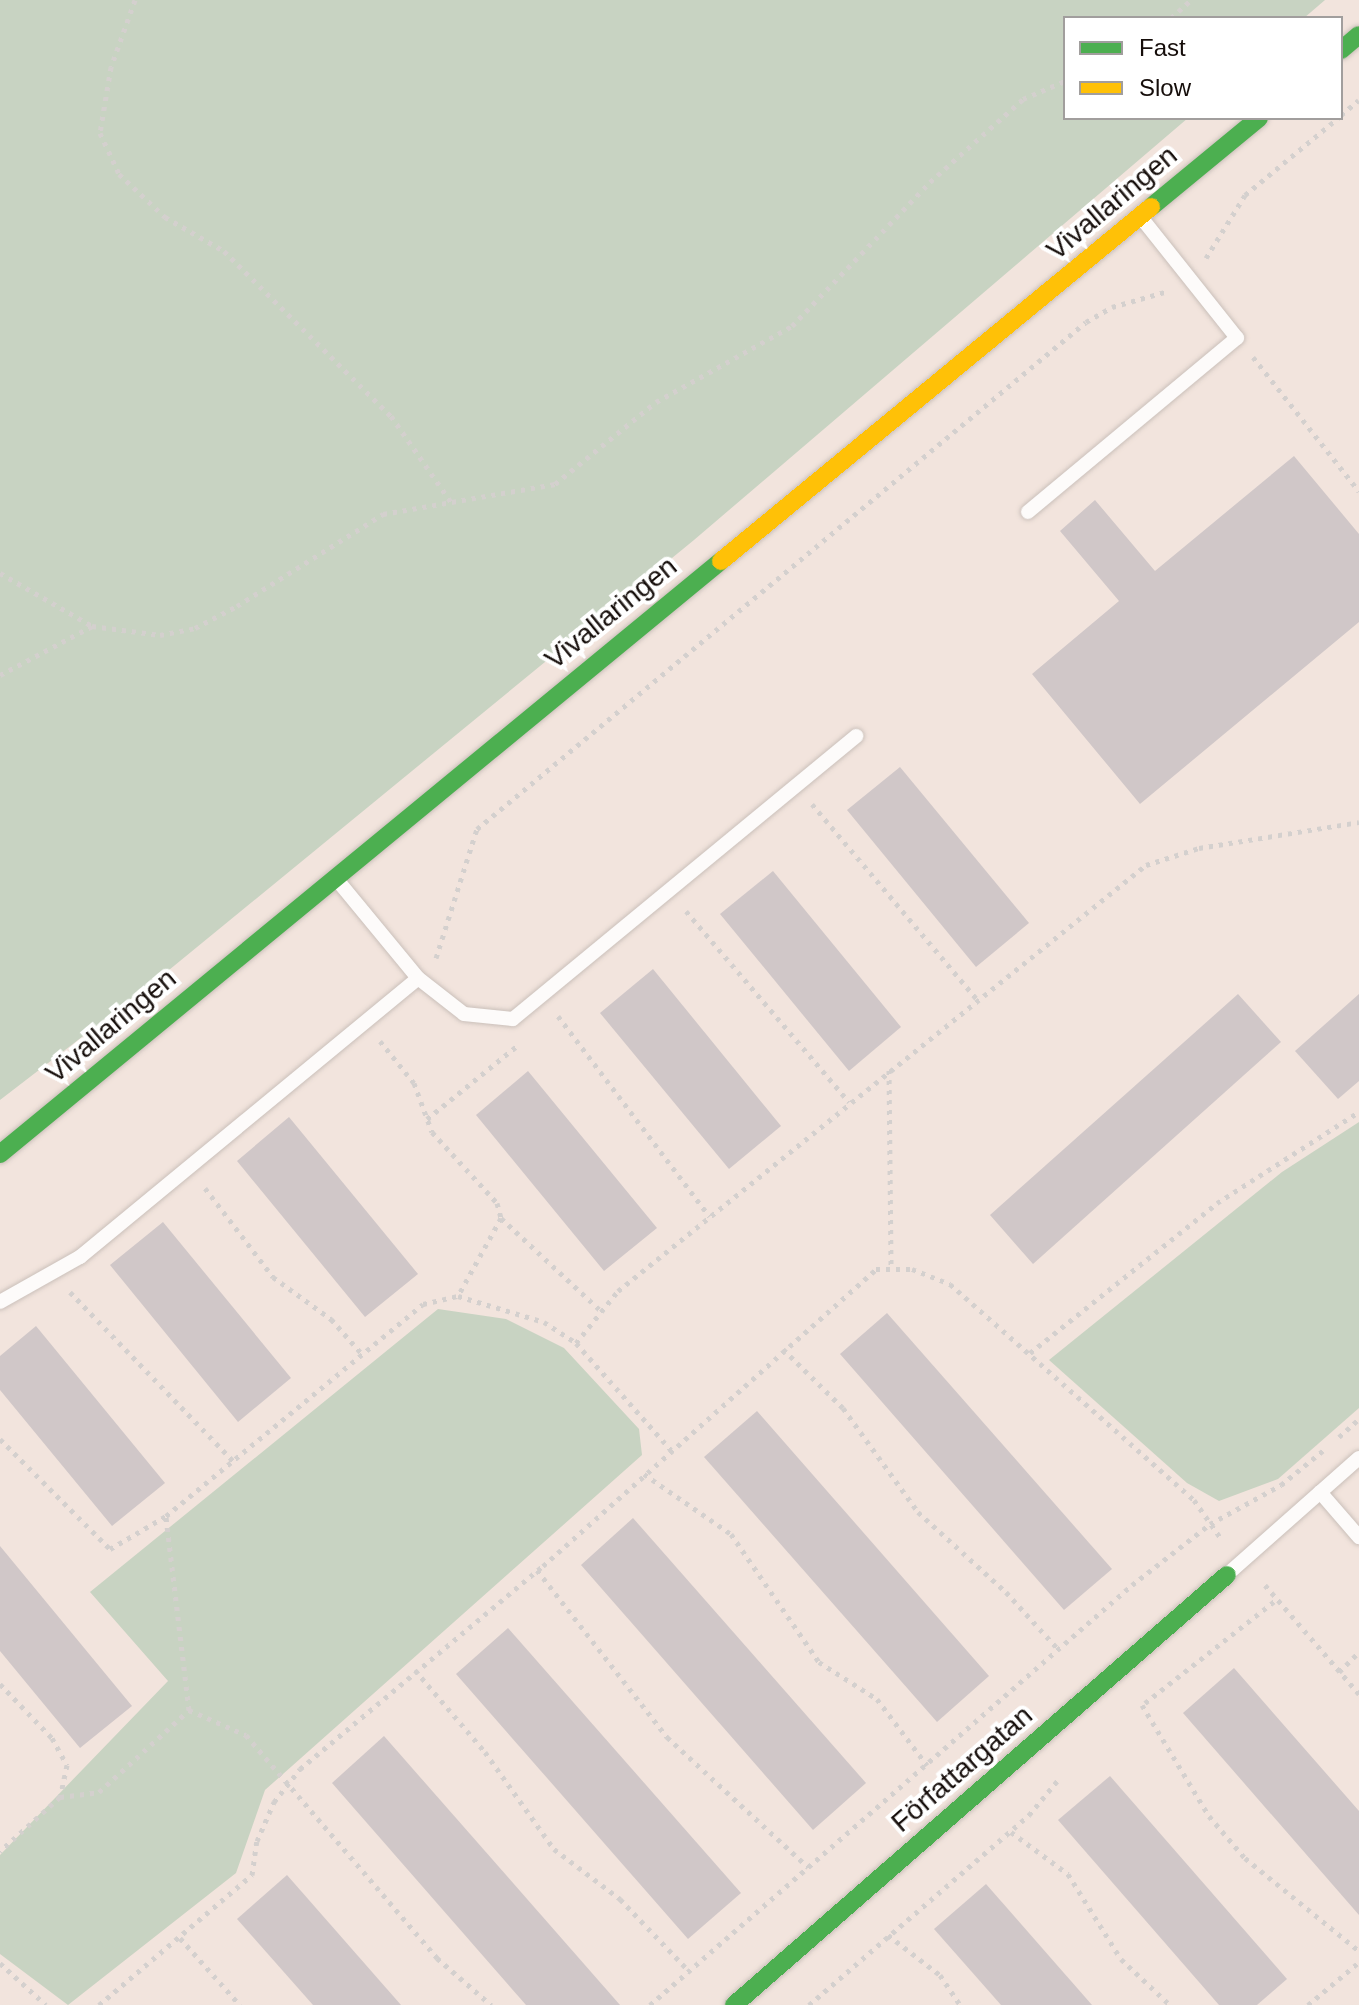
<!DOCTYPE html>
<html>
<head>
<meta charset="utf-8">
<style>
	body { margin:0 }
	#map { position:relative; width:1359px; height:2005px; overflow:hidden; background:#f2e4dd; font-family:Arial,sans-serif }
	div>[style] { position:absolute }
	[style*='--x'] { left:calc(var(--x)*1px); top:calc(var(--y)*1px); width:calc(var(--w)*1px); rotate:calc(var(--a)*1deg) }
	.green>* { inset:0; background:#c8d3c2 }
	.building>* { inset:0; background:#d0c7c8 }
	.path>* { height:5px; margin-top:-2.5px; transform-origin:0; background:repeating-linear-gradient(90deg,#d4d0ce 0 4px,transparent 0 10px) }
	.roads { filter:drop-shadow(0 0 2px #cac0ba) drop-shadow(0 0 2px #cac0ba) }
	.lane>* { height:14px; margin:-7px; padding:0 7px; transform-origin:7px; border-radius:7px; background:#fdfbfa }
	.fast>* { height:18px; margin:-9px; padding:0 9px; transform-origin:9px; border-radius:9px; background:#4caf50 }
	.slow>* { height:18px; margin:-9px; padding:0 9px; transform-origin:9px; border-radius:9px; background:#ffc107 }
	span { translate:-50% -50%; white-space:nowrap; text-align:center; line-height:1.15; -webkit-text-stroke:8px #fff; paint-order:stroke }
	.street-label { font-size:28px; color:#150d0a }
	.legend { position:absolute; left:1063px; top:16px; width:280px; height:104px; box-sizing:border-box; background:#fff; border:2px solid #a19e9d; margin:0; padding:10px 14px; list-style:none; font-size:24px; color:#150d0a }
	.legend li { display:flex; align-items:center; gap:16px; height:40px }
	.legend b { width:40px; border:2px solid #a19e9d }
</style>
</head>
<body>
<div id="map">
	<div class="green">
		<i style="clip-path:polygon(0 0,1325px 0,1304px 18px,1065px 18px,1065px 118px,1188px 118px,694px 540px,169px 970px,0 1100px)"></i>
		<i style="clip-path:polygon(1359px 1122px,1359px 1408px,1278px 1479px,1219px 1501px,1187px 1483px,1049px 1360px,1282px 1172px)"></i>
		<i style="clip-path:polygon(438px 1309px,506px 1319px,564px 1348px,639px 1429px,642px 1455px,265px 1790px,236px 1873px,68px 2005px,0 1954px,0 1855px,168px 1681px,90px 1592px)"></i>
	</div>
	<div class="building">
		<i style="clip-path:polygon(1294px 456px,1359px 534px,1359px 622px,1140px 804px,1032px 674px,1119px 601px,1060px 531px,1095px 500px,1155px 571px)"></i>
		<i style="clip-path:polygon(900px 767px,1029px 923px,976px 967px,847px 810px)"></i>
		<i style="clip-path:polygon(773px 871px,901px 1027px,849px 1071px,720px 914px)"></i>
		<i style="clip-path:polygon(653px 969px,781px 1126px,729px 1169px,600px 1013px)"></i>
		<i style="clip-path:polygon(1238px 994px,1281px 1042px,1033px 1264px,990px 1215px)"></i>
		<i style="clip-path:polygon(1359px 994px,1359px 1081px,1338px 1099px,1295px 1051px)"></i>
		<i style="clip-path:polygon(528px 1071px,657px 1228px,604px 1271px,476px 1115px)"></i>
		<i style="clip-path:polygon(289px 1117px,418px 1274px,365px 1317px,237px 1161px)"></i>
		<i style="clip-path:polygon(163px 1222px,291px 1378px,238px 1422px,110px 1265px)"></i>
		<i style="clip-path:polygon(887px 1313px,1112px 1569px,1064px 1610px,840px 1354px)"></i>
		<i style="clip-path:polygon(36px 1326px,165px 1483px,112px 1526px,0 1390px,0 1356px)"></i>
		<i style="clip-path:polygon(757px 1411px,989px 1676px,937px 1722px,704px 1457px)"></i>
		<i style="clip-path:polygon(633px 1518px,866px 1783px,813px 1830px,581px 1565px)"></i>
		<i style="clip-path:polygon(0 1546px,132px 1706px,80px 1748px,0 1651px)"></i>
		<i style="clip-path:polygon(508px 1628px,741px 1893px,688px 1939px,456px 1674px)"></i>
		<i style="clip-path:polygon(1234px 1668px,1359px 1811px,1359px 1915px,1183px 1713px)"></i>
		<i style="clip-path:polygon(384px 1736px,620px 2005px,526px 2005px,332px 1783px)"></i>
		<i style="clip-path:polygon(1110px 1776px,1287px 1979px,1257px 2005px,1219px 2005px,1058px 1820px)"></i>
		<i style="clip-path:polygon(287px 1875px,401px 2005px,313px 2005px,237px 1919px)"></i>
		<i style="clip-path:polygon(986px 1884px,1092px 2005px,1001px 2005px,934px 1929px)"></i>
	</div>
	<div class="path">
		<i style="--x:135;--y:0;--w:71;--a:109.7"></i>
		<i style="--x:111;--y:67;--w:67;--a:99.5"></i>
		<i style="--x:100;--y:133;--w:45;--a:65.1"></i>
		<i style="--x:119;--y:174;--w:63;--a:43.1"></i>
		<i style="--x:165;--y:217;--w:68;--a:30"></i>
		<i style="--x:224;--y:251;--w:235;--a:44.7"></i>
		<i style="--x:391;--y:416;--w:105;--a:55.1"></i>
		<i style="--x:1171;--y:18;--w:27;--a:-42"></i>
		<i style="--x:1341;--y:115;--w:23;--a:-40"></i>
		<i style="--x:1206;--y:258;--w:74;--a:-58.2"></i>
		<i style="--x:1245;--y:195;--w:121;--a:-39.6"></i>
		<i style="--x:1253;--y:357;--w:171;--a:51.7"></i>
		<i style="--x:0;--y:573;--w:106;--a:29.9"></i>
		<i style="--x:92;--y:626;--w:69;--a:7.5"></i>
		<i style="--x:160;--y:635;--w:36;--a:-11"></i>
		<i style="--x:195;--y:628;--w:47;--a:-27.6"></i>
		<i style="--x:237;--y:606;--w:173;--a:-32.2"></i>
		<i style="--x:383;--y:514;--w:175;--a:-9.9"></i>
		<i style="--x:555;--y:484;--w:130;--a:-39.1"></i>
		<i style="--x:656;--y:402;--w:156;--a:-29.2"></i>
		<i style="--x:792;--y:326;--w:199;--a:-46.2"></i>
		<i style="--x:930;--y:182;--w:125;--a:-41.7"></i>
		<i style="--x:1023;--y:99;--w:46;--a:-23.2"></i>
		<i style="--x:0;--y:675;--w:104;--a:-28"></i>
		<i style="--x:812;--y:804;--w:255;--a:49.8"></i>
		<i style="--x:686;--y:911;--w:251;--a:49.5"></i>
		<i style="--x:436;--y:958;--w:135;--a:-72.4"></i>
		<i style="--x:477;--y:829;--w:792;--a:-39.78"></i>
		<i style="--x:1086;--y:322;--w:30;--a:-30"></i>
		<i style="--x:1112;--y:307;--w:58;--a:-15.9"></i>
		<i style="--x:558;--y:1016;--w:251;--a:52.9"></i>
		<i style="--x:380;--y:1041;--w:54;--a:51"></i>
		<i style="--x:414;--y:1083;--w:52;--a:69.8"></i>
		<i style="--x:432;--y:1132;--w:96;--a:47.5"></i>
		<i style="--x:497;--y:1203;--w:16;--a:75"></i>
		<i style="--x:501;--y:1218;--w:89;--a:118.9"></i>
		<i style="--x:889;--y:1070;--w:199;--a:89.4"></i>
		<i style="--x:427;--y:1119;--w:117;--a:-39.1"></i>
		<i style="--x:205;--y:1188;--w:112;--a:52.6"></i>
		<i style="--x:273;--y:1277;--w:72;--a:35.9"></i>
		<i style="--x:331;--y:1319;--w:47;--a:48.5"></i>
		<i style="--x:501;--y:1218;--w:137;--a:42.9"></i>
		<i style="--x:70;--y:1292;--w:235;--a:46"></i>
		<i style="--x:576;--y:1343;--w:67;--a:-51.1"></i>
		<i style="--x:618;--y:1291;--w:678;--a:-38.9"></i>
		<i style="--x:1146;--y:865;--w:56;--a:-17.8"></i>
		<i style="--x:1199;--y:848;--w:162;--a:-9.2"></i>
		<i style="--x:783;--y:1349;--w:84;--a:44.5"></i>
		<i style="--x:843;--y:1408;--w:128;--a:54.2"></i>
		<i style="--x:918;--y:1512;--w:119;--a:42.3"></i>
		<i style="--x:1006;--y:1592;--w:79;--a:47.6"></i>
		<i style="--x:1030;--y:1353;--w:240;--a:-38.7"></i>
		<i style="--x:1217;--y:1203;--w:169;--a:-32.7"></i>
		<i style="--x:1339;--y:1437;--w:27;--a:-42"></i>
		<i style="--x:0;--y:1439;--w:156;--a:45"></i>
		<i style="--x:110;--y:1549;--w:65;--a:-30.5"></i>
		<i style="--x:166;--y:1516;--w:333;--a:-39.5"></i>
		<i style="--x:423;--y:1304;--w:36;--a:-13"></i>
		<i style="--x:458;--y:1296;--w:90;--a:16.8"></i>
		<i style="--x:544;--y:1322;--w:38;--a:33"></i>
		<i style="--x:576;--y:1343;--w:143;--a:48.4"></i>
		<i style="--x:644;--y:1474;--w:106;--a:34.6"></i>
		<i style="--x:731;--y:1534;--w:155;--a:55.5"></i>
		<i style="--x:819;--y:1662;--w:69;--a:32.5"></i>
		<i style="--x:877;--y:1699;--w:83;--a:52.9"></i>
		<i style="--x:537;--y:1570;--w:212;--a:52.1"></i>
		<i style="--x:667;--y:1737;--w:192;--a:42.7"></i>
		<i style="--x:1265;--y:1585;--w:144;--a:49.2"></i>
		<i style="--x:415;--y:1670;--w:108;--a:49.5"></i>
		<i style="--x:485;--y:1752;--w:119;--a:54.6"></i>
		<i style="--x:554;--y:1849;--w:83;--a:37.1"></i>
		<i style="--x:620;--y:1899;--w:100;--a:46.2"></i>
		<i style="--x:1339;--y:1672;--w:28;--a:-45"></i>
		<i style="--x:0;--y:1684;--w:75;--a:46.1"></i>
		<i style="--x:52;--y:1738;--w:31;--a:61"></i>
		<i style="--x:67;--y:1765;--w:33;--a:102"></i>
		<i style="--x:60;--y:1797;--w:81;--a:138"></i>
		<i style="--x:1145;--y:1703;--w:167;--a:-38.2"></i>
		<i style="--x:1142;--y:1705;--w:130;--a:58.9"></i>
		<i style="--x:1209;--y:1816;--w:55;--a:49.4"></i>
		<i style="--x:1245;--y:1858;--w:147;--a:39.2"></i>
		<i style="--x:189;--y:1710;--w:62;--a:23.7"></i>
		<i style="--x:246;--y:1735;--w:294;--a:49.4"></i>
		<i style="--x:437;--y:1958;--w:72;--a:41"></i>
		<i style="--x:60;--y:1797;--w:39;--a:-7"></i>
		<i style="--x:99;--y:1792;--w:122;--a:-42.3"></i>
		<i style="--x:189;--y:1710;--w:195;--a:-96.8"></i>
		<i style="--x:1011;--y:1832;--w:71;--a:36.4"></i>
		<i style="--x:1068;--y:1874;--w:100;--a:58.1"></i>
		<i style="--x:1121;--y:1959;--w:67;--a:43.2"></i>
		<i style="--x:888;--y:1935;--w:66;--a:37.6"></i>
		<i style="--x:940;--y:1975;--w:36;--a:56"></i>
		<i style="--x:180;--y:1938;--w:90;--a:48.2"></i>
		<i style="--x:0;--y:1963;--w:62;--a:42.4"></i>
		<i style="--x:99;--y:2005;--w:201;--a:-40.4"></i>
		<i style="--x:252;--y:1875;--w:34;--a:-82"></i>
		<i style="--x:257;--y:1841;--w:43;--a:-66.4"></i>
		<i style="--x:274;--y:1802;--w:42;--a:-51.8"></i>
		<i style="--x:300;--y:1769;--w:317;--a:-39.9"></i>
		<i style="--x:543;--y:1566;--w:446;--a:-41.7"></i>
		<i style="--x:876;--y:1269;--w:36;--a:0"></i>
		<i style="--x:912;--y:1269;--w:41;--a:21.5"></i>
		<i style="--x:950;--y:1284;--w:326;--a:41.5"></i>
		<i style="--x:1194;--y:1500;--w:45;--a:54.9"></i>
		<i style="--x:650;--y:2005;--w:639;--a:-41.07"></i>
		<i style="--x:1132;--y:1585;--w:99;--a:-38"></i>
		<i style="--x:1210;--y:1524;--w:81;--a:-28.8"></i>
		<i style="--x:1281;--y:1485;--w:57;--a:-39.3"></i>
		<i style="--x:809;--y:2005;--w:291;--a:-40.8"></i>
		<i style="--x:1029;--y:1815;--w:45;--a:-50.4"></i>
		<i style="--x:1308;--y:2005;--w:67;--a:-40.1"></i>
	</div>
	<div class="roads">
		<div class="lane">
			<i style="--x:1028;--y:512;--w:272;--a:-39.8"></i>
			<i style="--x:1237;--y:338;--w:151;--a:-128.5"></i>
			<i style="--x:338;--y:881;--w:126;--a:50.5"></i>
			<i style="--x:418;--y:978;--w:58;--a:38"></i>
			<i style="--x:464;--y:1014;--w:49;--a:5.8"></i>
			<i style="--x:513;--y:1019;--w:445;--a:-39.5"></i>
			<i style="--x:0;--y:1302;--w:92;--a:-29.4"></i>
			<i style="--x:80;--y:1257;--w:438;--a:-39.5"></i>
			<i style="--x:1320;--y:1492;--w:60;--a:49.1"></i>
			<i style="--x:1230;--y:1572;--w:172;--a:-41.5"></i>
		</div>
		<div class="fast">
			<i style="--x:1341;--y:50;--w:23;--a:-40"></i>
			<i style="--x:1151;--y:207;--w:140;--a:-39.5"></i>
			<i style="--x:0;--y:1154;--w:934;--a:-39.44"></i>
			<i style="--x:734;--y:2005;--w:654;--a:-41.1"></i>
		</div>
		<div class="slow">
			<i style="--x:721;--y:561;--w:557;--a:-39.46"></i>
		</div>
	</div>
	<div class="street-label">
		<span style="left:1112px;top:203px;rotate:-40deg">Vivallaringen</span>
		<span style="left:611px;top:613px;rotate:-39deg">Vivallaringen</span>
		<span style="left:111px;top:1026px;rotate:-40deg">Vivallaringen</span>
		<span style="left:962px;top:1769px;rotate:-41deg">Författargatan</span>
	</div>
	<ul class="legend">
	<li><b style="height:10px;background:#4caf50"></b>Fast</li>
	<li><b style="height:10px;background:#ffc107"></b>Slow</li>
	</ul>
</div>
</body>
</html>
